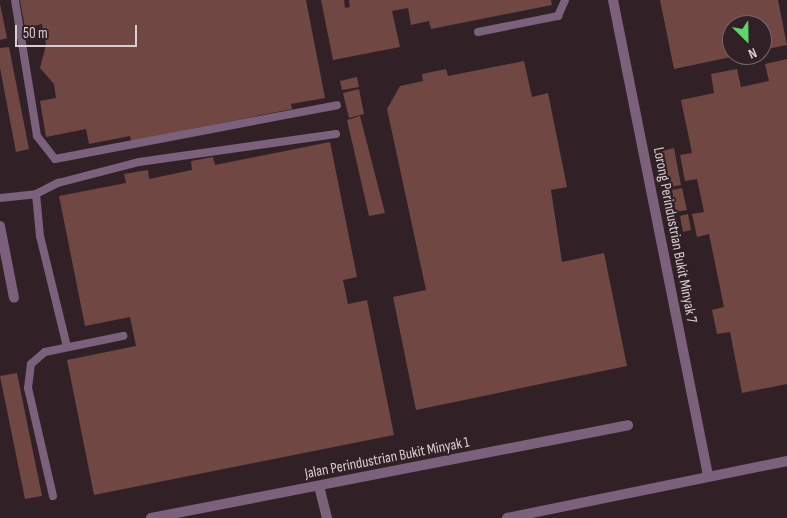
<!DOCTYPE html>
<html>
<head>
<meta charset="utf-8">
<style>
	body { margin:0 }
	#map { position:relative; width:787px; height:518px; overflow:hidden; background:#312127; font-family:"Sofia Sans Condensed",sans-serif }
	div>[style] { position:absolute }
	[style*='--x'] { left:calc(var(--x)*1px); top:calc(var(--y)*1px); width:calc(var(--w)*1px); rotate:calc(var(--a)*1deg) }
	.building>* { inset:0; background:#704743 }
	.service>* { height:8px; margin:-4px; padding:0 4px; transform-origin:4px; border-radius:4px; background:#7b617c }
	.minor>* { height:10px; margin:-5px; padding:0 5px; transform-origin:5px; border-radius:5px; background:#7b617c }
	span { translate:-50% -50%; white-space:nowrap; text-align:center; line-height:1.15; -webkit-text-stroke:4.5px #312127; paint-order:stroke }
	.street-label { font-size:15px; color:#d9ced1 }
	.north { position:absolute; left:722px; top:15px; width:50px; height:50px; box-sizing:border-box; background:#312127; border:1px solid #74666b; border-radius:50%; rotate:157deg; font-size:14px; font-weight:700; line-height:20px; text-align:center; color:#d9ced1 }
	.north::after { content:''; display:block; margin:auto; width:18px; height:22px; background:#5ed56c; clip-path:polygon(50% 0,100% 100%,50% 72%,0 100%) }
	.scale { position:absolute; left:15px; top:25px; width:122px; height:22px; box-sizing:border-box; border:2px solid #d9ced1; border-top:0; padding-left:6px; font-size:15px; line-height:18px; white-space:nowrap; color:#d9ced1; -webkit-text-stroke:4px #312127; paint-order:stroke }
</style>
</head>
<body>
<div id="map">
	<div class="building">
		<i style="clip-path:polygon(20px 0,306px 0,325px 98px,291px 104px,292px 109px,131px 141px,130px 136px,89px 144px,86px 129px,46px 137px,40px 101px,56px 98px,54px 84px,40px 68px,46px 45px,42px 24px,25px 28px)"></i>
		<i style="clip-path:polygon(321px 0,344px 0,345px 8px,350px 7px,349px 0,551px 0,552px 5px,431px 29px,429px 21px,411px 25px,408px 8px,392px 11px,400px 47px,333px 60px)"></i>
		<i style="clip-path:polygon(660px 0,778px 0,787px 45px,762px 50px,762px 25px,732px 25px,736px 56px,674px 69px)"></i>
		<i style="clip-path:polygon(0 4px,7px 38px,0 40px)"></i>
		<i style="clip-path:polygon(9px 47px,29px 149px,16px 152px,0 68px,0 48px)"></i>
		<i style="clip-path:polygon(787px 59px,787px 384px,742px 393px,730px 332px,717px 334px,712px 310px,724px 307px,709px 234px,697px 237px,692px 214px,704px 212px,697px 179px,685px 181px,680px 155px,692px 153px,681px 100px,714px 93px,711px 74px,737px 69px,741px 87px,769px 81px,765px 64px)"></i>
		<i style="clip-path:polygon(524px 61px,532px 97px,548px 93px,567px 187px,551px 190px,562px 262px,604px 253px,627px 366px,416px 410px,393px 297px,426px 290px,387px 109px,400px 86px,423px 81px,422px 74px,446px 69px,448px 76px)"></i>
		<i style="clip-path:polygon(357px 77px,359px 87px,342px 90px,340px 81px)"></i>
		<i style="clip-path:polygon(359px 89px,364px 114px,349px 118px,343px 93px)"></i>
		<i style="clip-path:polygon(360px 116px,385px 213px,369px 216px,347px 120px)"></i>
		<i style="clip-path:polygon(330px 142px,357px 277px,343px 280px,348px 304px,367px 300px,394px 435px,94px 495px,67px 360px,136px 346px,130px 317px,85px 326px,59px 196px,126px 183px,124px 174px,148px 170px,149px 179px,192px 170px,191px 161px,213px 157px,215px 165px)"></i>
		<i style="clip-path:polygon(674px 148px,681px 185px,670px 187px,662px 151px)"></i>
		<i style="clip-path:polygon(682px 188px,687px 210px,676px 212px,672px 190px)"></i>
		<i style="clip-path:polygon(688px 214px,691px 230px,683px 232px,680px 216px)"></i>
		<i style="clip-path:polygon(17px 373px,42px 496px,25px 499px,0 376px)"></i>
	</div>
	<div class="service">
		<i style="--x:15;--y:0;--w:138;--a:80.8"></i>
		<i style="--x:37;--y:136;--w:29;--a:52"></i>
		<i style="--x:55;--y:159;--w:287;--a:-10.8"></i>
		<i style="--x:478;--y:32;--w:82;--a:-11.3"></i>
		<i style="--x:558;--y:16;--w:17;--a:-66"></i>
		<i style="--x:36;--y:194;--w:42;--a:84.6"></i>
		<i style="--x:40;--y:236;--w:114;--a:76.3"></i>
		<i style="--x:0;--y:198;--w:36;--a:-6"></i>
		<i style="--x:36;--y:194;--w:25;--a:-27"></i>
		<i style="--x:58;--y:183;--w:84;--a:-14.5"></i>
		<i style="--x:139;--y:162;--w:199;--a:-8.1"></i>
		<i style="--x:53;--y:496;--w:111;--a:-103"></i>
		<i style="--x:28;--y:388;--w:24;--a:-83"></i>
		<i style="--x:31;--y:364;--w:18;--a:-41"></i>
		<i style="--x:45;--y:352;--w:80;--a:-11.6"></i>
	</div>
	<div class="minor">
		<i style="--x:613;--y:0;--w:485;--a:78.7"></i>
		<i style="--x:0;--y:226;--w:73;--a:79"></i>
		<i style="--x:319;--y:486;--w:33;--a:76"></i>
		<i style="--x:151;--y:518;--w:486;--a:-11"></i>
		<i style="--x:507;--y:518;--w:286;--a:-11.5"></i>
	</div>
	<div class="street-label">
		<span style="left:675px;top:235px;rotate:79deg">Lorong Perindustrian Bukit Minyak 7</span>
		<span style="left:387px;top:458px;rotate:-11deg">Jalan Perindustrian Bukit Minyak 1</span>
	</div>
	<div class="north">N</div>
	<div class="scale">50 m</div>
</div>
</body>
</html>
